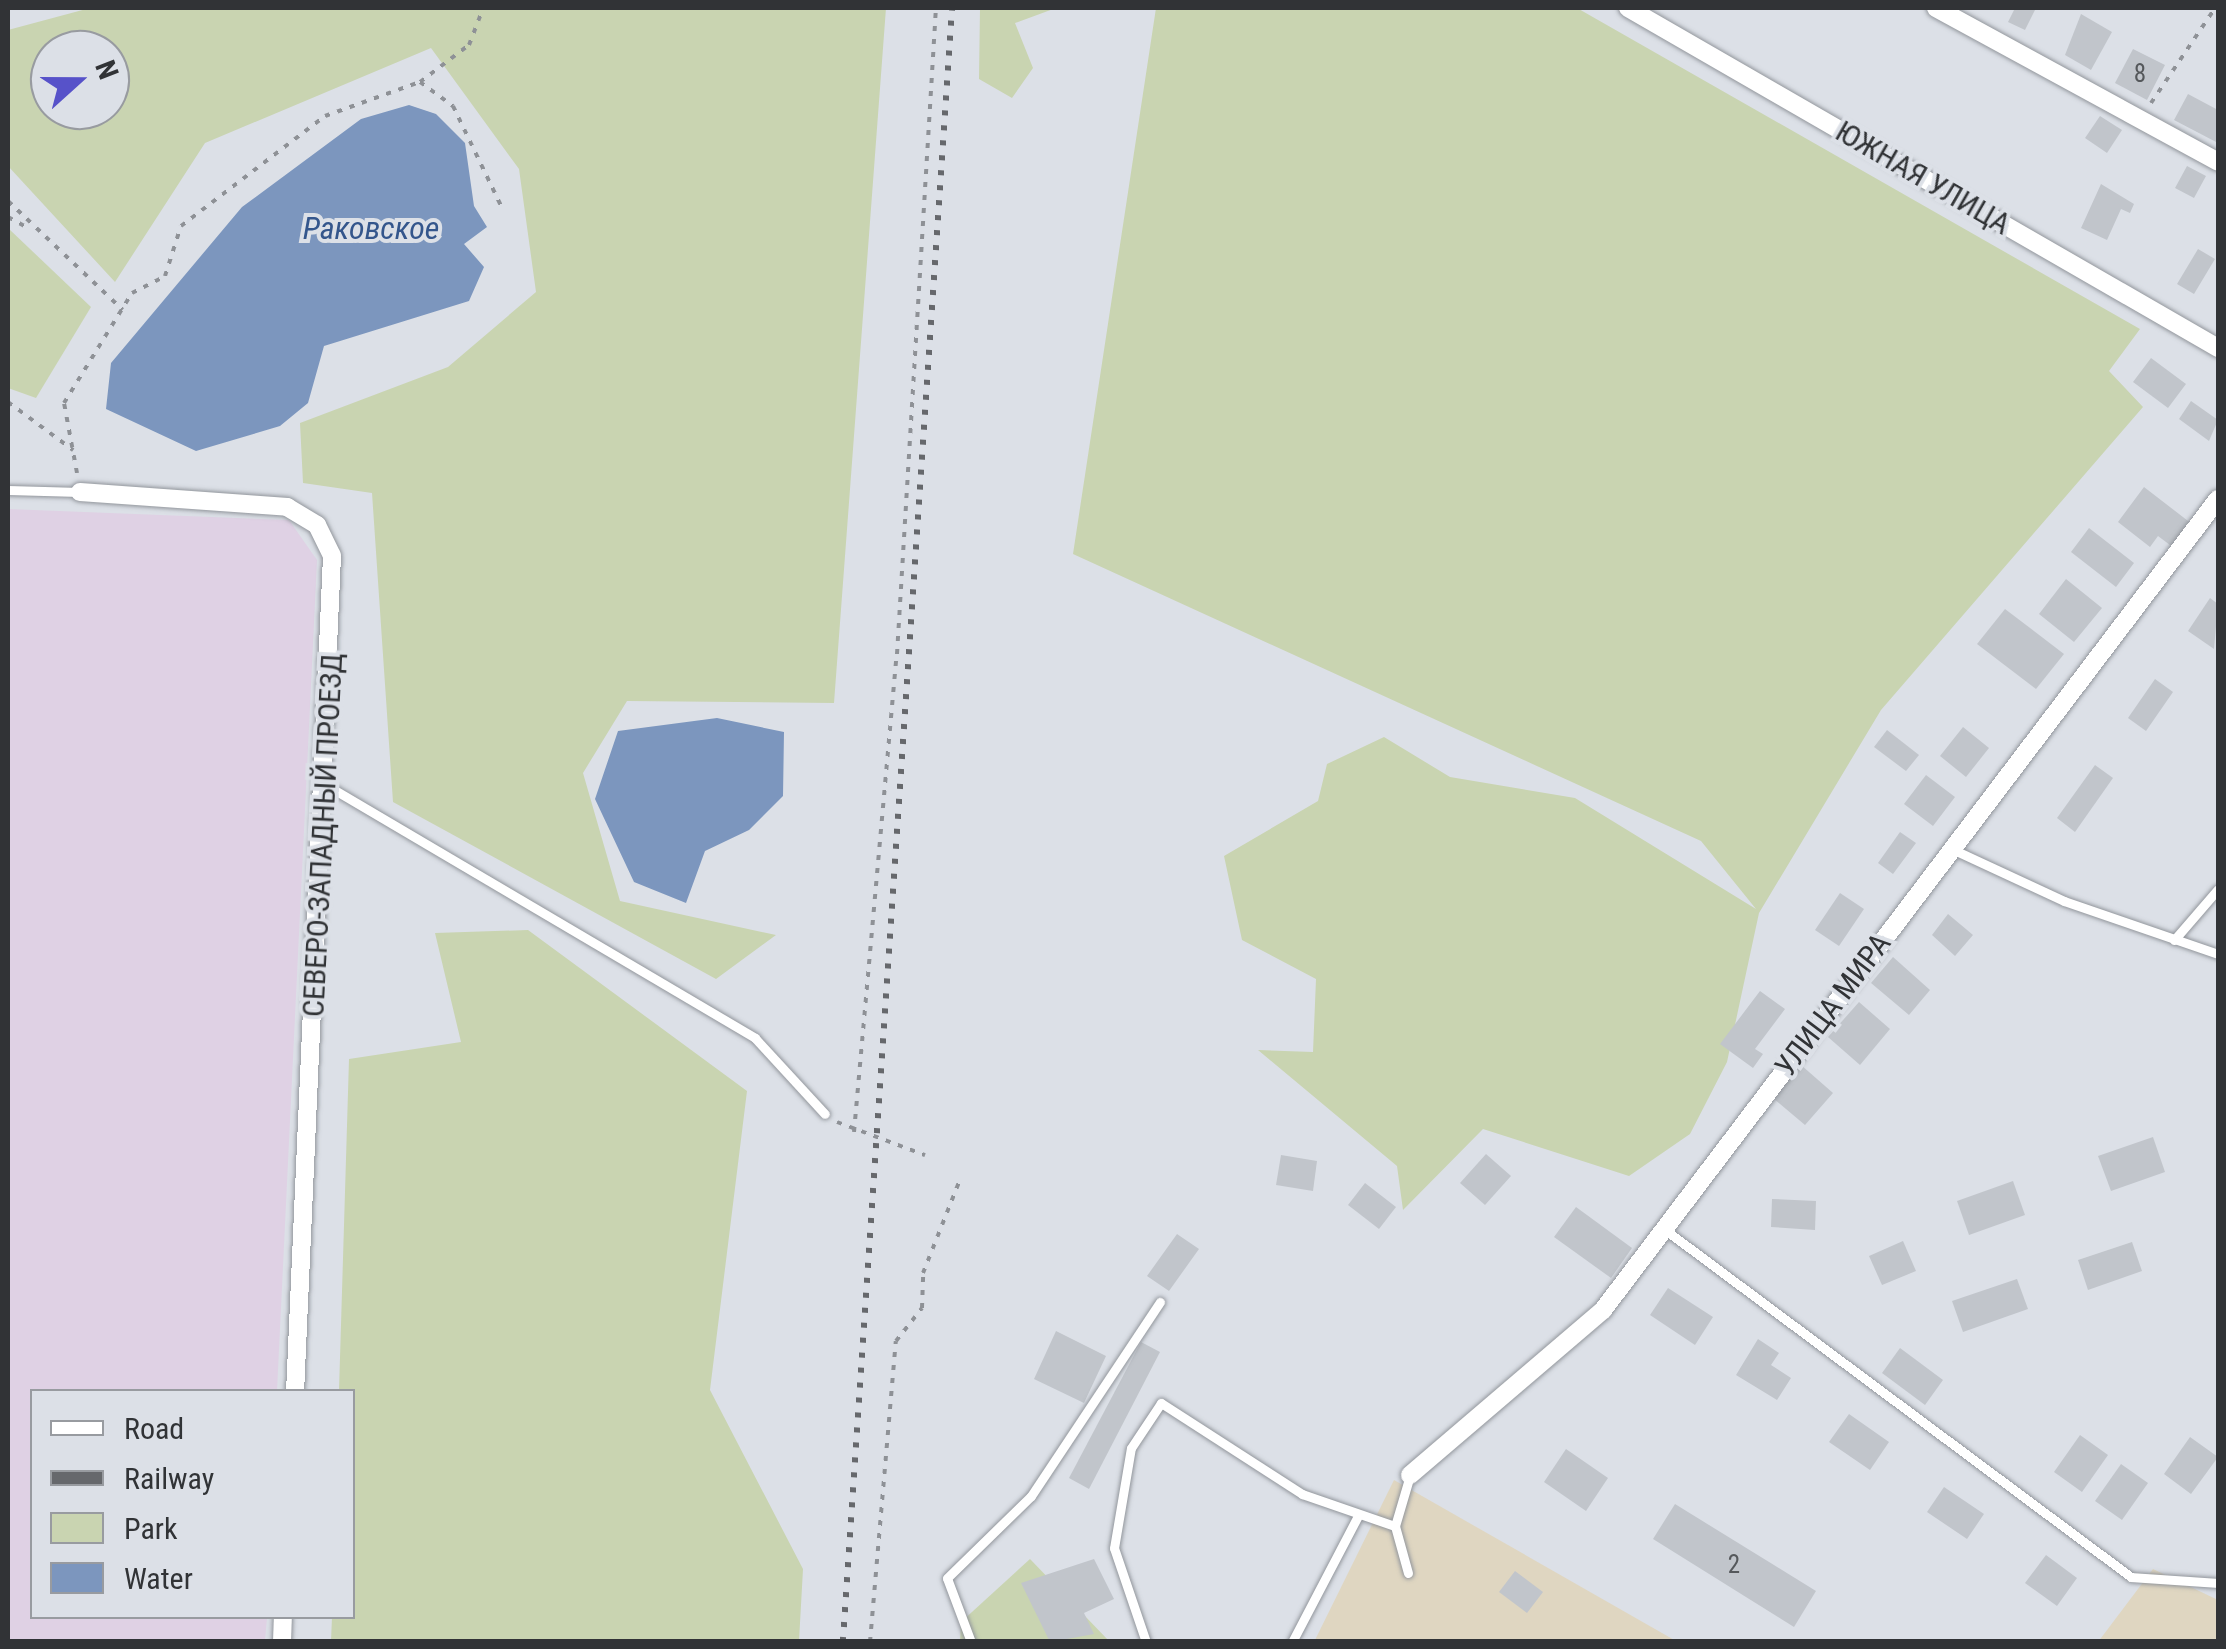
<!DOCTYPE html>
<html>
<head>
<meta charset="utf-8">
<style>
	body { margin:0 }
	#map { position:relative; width:2226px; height:1649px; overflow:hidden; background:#dce0e7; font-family:"Roboto Condensed",sans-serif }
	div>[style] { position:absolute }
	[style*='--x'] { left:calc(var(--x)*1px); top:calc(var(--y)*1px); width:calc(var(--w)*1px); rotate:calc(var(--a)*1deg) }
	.industrial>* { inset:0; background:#dfd1e4 }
	.medical>* { inset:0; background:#dfd6c1 }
	.green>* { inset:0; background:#c9d4b1 }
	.water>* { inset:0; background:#7c96be }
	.building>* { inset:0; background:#c1c5cb }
	.path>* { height:4px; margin-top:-2px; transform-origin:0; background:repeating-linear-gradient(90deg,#8e9196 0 5px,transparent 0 13px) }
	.roads { filter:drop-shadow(0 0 2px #92969c) drop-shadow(0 0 2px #92969c) }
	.lane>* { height:9px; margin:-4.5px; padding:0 4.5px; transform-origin:4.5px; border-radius:4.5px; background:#fff }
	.street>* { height:18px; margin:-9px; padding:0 9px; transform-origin:9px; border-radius:9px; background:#fff }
	.rail>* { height:6px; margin-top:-3px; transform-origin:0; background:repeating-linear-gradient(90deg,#66686c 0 5px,transparent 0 15px) }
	span { translate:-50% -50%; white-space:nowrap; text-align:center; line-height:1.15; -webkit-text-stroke:8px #dce0e7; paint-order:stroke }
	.number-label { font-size:25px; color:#55585b }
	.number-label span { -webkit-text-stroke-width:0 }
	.street-label { font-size:30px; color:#313336 }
	.water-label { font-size:32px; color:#34568c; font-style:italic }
	.frame { position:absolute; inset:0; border:10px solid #313336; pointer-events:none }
	.legend { position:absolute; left:30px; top:1389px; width:325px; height:230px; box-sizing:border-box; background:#dce0e7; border:2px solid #989ba0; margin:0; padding:12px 18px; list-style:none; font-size:30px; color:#313336 }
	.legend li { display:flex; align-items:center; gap:20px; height:50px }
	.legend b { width:50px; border:2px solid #989ba0 }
	.north { position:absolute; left:30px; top:30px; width:100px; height:100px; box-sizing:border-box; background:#dce0e7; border:2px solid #989ba0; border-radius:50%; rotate:69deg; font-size:28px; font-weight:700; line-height:40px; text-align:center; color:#313336 }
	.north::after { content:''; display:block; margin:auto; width:35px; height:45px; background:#5752c9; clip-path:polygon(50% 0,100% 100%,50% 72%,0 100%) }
</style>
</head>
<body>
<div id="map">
	<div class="industrial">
		<i style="clip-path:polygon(8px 509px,289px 520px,317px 560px,277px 1391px,32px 1392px,32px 1616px,267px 1617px,265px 1641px,8px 1641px)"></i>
	</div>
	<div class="medical">
		<i style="clip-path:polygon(1394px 1480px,1676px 1641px,1314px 1642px)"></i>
		<i style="clip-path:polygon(2153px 1569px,2218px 1600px,2218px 1641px,2098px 1642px)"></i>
	</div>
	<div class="green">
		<i style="clip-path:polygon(evenodd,90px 8px,886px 8px,834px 703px,627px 701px,583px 773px,620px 901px,776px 935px,716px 979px,393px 802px,372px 493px,303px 483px,300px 423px,448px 367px,536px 292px,519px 169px,431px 48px,205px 143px,115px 282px,8px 166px,8px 30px,90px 8px,110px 50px,110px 110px,50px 110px,50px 50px,110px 50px)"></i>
		<i style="clip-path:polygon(980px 8px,1056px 8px,1015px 23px,1033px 68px,1012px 98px,979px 79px)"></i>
		<i style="clip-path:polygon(1156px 8px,1577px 8px,2140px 329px,2109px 371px,2143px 407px,1881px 710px,1759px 913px,1727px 1062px,1690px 1134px,1629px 1176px,1483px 1129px,1403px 1210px,1397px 1166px,1258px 1050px,1313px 1052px,1316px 979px,1242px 940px,1224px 856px,1318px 801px,1327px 764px,1384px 737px,1450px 777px,1575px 798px,1756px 909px,1701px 841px,1073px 554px)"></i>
		<i style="clip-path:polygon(8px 228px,91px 307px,36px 398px,8px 388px)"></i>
		<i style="clip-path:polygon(528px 930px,747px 1091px,710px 1390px,803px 1569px,799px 1641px,331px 1641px,332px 1617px,352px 1616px,352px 1392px,339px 1391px,349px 1059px,461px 1042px,435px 933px)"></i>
		<i style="clip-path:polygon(1030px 1559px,1109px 1641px,960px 1642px,961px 1622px)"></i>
	</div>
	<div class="water">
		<i style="clip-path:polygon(409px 105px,436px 114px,465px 143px,474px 206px,487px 227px,464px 244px,484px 267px,469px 301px,324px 346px,308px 403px,280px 426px,196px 451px,106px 409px,111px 363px,242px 207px,361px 119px)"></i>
		<i style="clip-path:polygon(717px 718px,784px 732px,783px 796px,749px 830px,705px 851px,686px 903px,634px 882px,595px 799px,618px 731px)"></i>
	</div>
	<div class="building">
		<i style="clip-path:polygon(2015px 8px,2036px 8px,2025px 30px,2008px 22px)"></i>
		<i style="clip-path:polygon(2081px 14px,2112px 32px,2091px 70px,2065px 55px)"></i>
		<i style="clip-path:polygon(2133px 49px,2165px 65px,2147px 100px,2115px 83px)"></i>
		<i style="clip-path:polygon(2188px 94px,2218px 110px,2218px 143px,2174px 120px)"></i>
		<i style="clip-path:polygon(2100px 116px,2122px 130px,2107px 153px,2085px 138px)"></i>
		<i style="clip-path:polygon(2187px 166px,2206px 176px,2194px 198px,2175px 188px)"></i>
		<i style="clip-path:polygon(2101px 184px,2134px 204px,2130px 213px,2121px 209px,2107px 240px,2081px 228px)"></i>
		<i style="clip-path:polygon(2198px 249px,2215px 259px,2194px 294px,2177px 284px)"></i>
		<i style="clip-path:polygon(2151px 358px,2186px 384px,2168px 408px,2133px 382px)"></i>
		<i style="clip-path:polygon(2191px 401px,2218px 420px,2209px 441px,2179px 419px)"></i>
		<i style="clip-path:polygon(2144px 487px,2192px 524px,2174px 548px,2158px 536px,2150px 547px,2118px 522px)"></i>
		<i style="clip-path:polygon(2089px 528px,2134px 563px,2116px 587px,2071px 552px)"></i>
		<i style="clip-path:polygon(2066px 579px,2102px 608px,2074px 642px,2039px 614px)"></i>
		<i style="clip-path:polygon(2210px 598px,2218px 604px,2214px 649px,2188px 631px)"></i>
		<i style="clip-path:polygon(2005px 609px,2064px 654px,2036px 689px,1977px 644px)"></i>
		<i style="clip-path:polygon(2155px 679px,2173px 692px,2146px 731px,2128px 718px)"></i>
		<i style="clip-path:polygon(1963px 727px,1989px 748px,1966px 777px,1940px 756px)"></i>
		<i style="clip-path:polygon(1887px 730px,1919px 755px,1906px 771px,1874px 747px)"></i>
		<i style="clip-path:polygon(2095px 765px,2113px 778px,2075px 832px,2057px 818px)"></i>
		<i style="clip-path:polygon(1926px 775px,1955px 797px,1933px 826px,1904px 804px)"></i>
		<i style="clip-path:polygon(1900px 832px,1916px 843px,1893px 874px,1878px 863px)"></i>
		<i style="clip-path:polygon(1840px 893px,1864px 909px,1839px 946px,1815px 930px)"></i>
		<i style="clip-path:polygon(1948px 914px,1973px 935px,1955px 956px,1932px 935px)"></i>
		<i style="clip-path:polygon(1893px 957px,1930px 990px,1909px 1015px,1871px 983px)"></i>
		<i style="clip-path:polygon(1760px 991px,1785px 1009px,1755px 1049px,1763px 1054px,1753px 1068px,1720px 1044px)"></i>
		<i style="clip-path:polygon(1859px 1002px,1890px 1029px,1860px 1065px,1828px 1037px)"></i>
		<i style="clip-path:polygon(1801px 1065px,1833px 1093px,1805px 1125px,1773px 1098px)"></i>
		<i style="clip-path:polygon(2153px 1137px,2165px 1172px,2111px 1191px,2098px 1156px)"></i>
		<i style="clip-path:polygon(1486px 1154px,1511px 1176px,1485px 1205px,1460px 1183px)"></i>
		<i style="clip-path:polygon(1281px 1155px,1317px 1161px,1313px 1191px,1276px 1185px)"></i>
		<i style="clip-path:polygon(2013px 1181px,2025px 1215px,1969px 1235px,1957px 1201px)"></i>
		<i style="clip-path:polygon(1365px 1183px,1396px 1207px,1379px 1229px,1348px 1205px)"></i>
		<i style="clip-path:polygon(1772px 1199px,1816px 1201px,1815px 1230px,1771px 1227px)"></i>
		<i style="clip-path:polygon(1576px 1207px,1632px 1248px,1611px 1278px,1554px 1237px)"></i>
		<i style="clip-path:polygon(1177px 1234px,1199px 1249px,1169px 1291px,1147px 1276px)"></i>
		<i style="clip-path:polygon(1903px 1241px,1916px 1271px,1882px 1285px,1869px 1256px)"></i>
		<i style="clip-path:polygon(2132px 1242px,2142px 1271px,2088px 1290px,2078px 1260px)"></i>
		<i style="clip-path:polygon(2017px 1279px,2028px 1309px,1963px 1332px,1952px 1301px)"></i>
		<i style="clip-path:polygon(1668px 1288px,1713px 1317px,1695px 1345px,1650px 1315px)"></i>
		<i style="clip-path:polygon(1056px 1331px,1106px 1356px,1084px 1403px,1034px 1379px)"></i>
		<i style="clip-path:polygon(1758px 1339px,1779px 1353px,1771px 1365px,1791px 1378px,1777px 1400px,1736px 1375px)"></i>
		<i style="clip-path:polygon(1141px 1342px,1160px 1352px,1089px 1489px,1069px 1478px)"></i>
		<i style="clip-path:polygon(1900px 1348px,1943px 1380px,1925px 1405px,1882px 1373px)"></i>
		<i style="clip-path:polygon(1849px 1414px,1889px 1442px,1870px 1470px,1829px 1442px)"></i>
		<i style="clip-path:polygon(2080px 1435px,2108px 1455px,2082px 1492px,2054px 1472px)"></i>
		<i style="clip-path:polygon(2190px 1437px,2218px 1457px,2191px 1494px,2164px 1474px)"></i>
		<i style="clip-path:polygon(1566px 1449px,1608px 1478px,1586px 1511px,1544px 1482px)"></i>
		<i style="clip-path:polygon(2121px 1464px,2148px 1483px,2122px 1520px,2095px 1501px)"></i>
		<i style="clip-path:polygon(1944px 1487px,1984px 1514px,1967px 1539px,1927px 1512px)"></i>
		<i style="clip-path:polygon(1675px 1504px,1816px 1591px,1794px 1627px,1653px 1539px)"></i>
		<i style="clip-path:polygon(2046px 1555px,2077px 1578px,2057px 1606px,2025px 1583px)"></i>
		<i style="clip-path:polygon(1094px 1559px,1114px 1599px,1084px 1613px,1094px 1634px,1050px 1642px,1021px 1583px)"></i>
		<i style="clip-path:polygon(1515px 1571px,1543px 1592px,1527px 1613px,1499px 1592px)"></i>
	</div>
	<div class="path">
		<i style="--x:420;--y:82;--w:61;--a:-37.1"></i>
		<i style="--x:469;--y:45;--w:40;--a:-69"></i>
		<i style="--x:2151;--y:103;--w:115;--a:-56"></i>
		<i style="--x:8;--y:201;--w:158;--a:43.5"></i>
		<i style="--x:8;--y:217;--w:25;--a:29"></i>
		<i style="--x:8;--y:402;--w:81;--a:36.4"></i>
		<i style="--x:77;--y:473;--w:71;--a:-100.5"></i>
		<i style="--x:64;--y:403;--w:129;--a:-58.3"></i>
		<i style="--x:132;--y:293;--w:37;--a:-27"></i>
		<i style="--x:165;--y:276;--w:52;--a:-72.3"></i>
		<i style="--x:181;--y:226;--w:181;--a:-37.4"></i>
		<i style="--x:325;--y:116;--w:101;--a:-19.7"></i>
		<i style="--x:420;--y:82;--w:41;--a:36"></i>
		<i style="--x:453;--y:106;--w:115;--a:64.3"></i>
		<i style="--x:837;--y:1122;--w:94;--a:20.6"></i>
		<i style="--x:854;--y:1132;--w:480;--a:-84.9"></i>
		<i style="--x:897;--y:654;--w:647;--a:-86.55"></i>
		<i style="--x:870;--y:1642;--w:302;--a:-85.1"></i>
		<i style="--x:896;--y:1341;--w:42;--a:-51.8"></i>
		<i style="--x:922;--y:1308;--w:35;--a:-88"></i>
		<i style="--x:923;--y:1273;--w:103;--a:-68.4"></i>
	</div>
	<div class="roads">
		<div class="lane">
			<i style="--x:8;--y:490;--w:72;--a:1.6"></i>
			<i style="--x:326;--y:785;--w:498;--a:30.5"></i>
			<i style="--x:755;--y:1038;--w:103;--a:47.4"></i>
			<i style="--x:1952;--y:849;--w:123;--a:24.9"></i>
			<i style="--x:2064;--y:901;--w:163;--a:19"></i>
			<i style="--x:2174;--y:940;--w:67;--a:-49.2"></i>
			<i style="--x:1664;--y:1229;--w:582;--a:36.69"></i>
			<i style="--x:2131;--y:1577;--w:87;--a:3.9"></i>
			<i style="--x:1408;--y:1573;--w:49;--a:-105.5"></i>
			<i style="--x:1395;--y:1526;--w:53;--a:-73.6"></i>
			<i style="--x:971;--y:1642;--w:68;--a:-110.6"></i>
			<i style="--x:947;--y:1578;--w:117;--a:-44.3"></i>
			<i style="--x:1031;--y:1496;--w:233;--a:-56.4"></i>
			<i style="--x:1146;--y:1642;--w:99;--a:-108.8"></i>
			<i style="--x:1114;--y:1548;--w:101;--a:-80.4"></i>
			<i style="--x:1131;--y:1448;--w:54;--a:-56.3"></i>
			<i style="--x:1161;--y:1403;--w:168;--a:32.8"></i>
			<i style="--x:1302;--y:1494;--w:98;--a:19"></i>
			<i style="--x:1292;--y:1642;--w:144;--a:-62.4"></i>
		</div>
		<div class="street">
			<i style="--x:1628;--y:8;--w:681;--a:29.95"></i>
			<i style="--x:1936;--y:8;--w:321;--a:28.6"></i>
			<i style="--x:80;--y:492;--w:208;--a:4.1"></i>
			<i style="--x:287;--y:507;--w:35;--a:31"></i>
			<i style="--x:317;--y:525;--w:34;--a:64"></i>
			<i style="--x:332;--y:556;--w:837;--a:92.53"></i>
			<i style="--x:1410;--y:1475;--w:254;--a:-40.5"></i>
			<i style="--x:1603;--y:1310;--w:1018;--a:-52.83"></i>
			<i style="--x:282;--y:1642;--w:26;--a:-88"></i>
		</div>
	</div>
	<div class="rail">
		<i style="--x:843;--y:1642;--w:1638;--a:-86.18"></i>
	</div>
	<div class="number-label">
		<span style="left:2140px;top:74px">8</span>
		<span style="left:1734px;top:1565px">2</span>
	</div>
	<div class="street-label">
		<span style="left:1923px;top:178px;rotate:30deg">ЮЖНАЯ УЛИЦА</span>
		<span style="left:323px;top:835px;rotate:-87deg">СЕВЕРО-ЗАПАДНЫЙ ПРОЕЗД</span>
		<span style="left:1833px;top:1005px;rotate:-53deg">УЛИЦА МИРА</span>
	</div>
	<div class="water-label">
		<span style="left:371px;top:228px">Раковское</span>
	</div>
	<div class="frame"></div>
	<ul class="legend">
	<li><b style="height:12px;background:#fff"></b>Road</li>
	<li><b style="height:12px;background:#66686c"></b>Railway</li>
	<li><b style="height:28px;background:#c9d4b1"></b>Park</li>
	<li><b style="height:28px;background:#7c96be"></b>Water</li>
	</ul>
	<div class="north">N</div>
</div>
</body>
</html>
